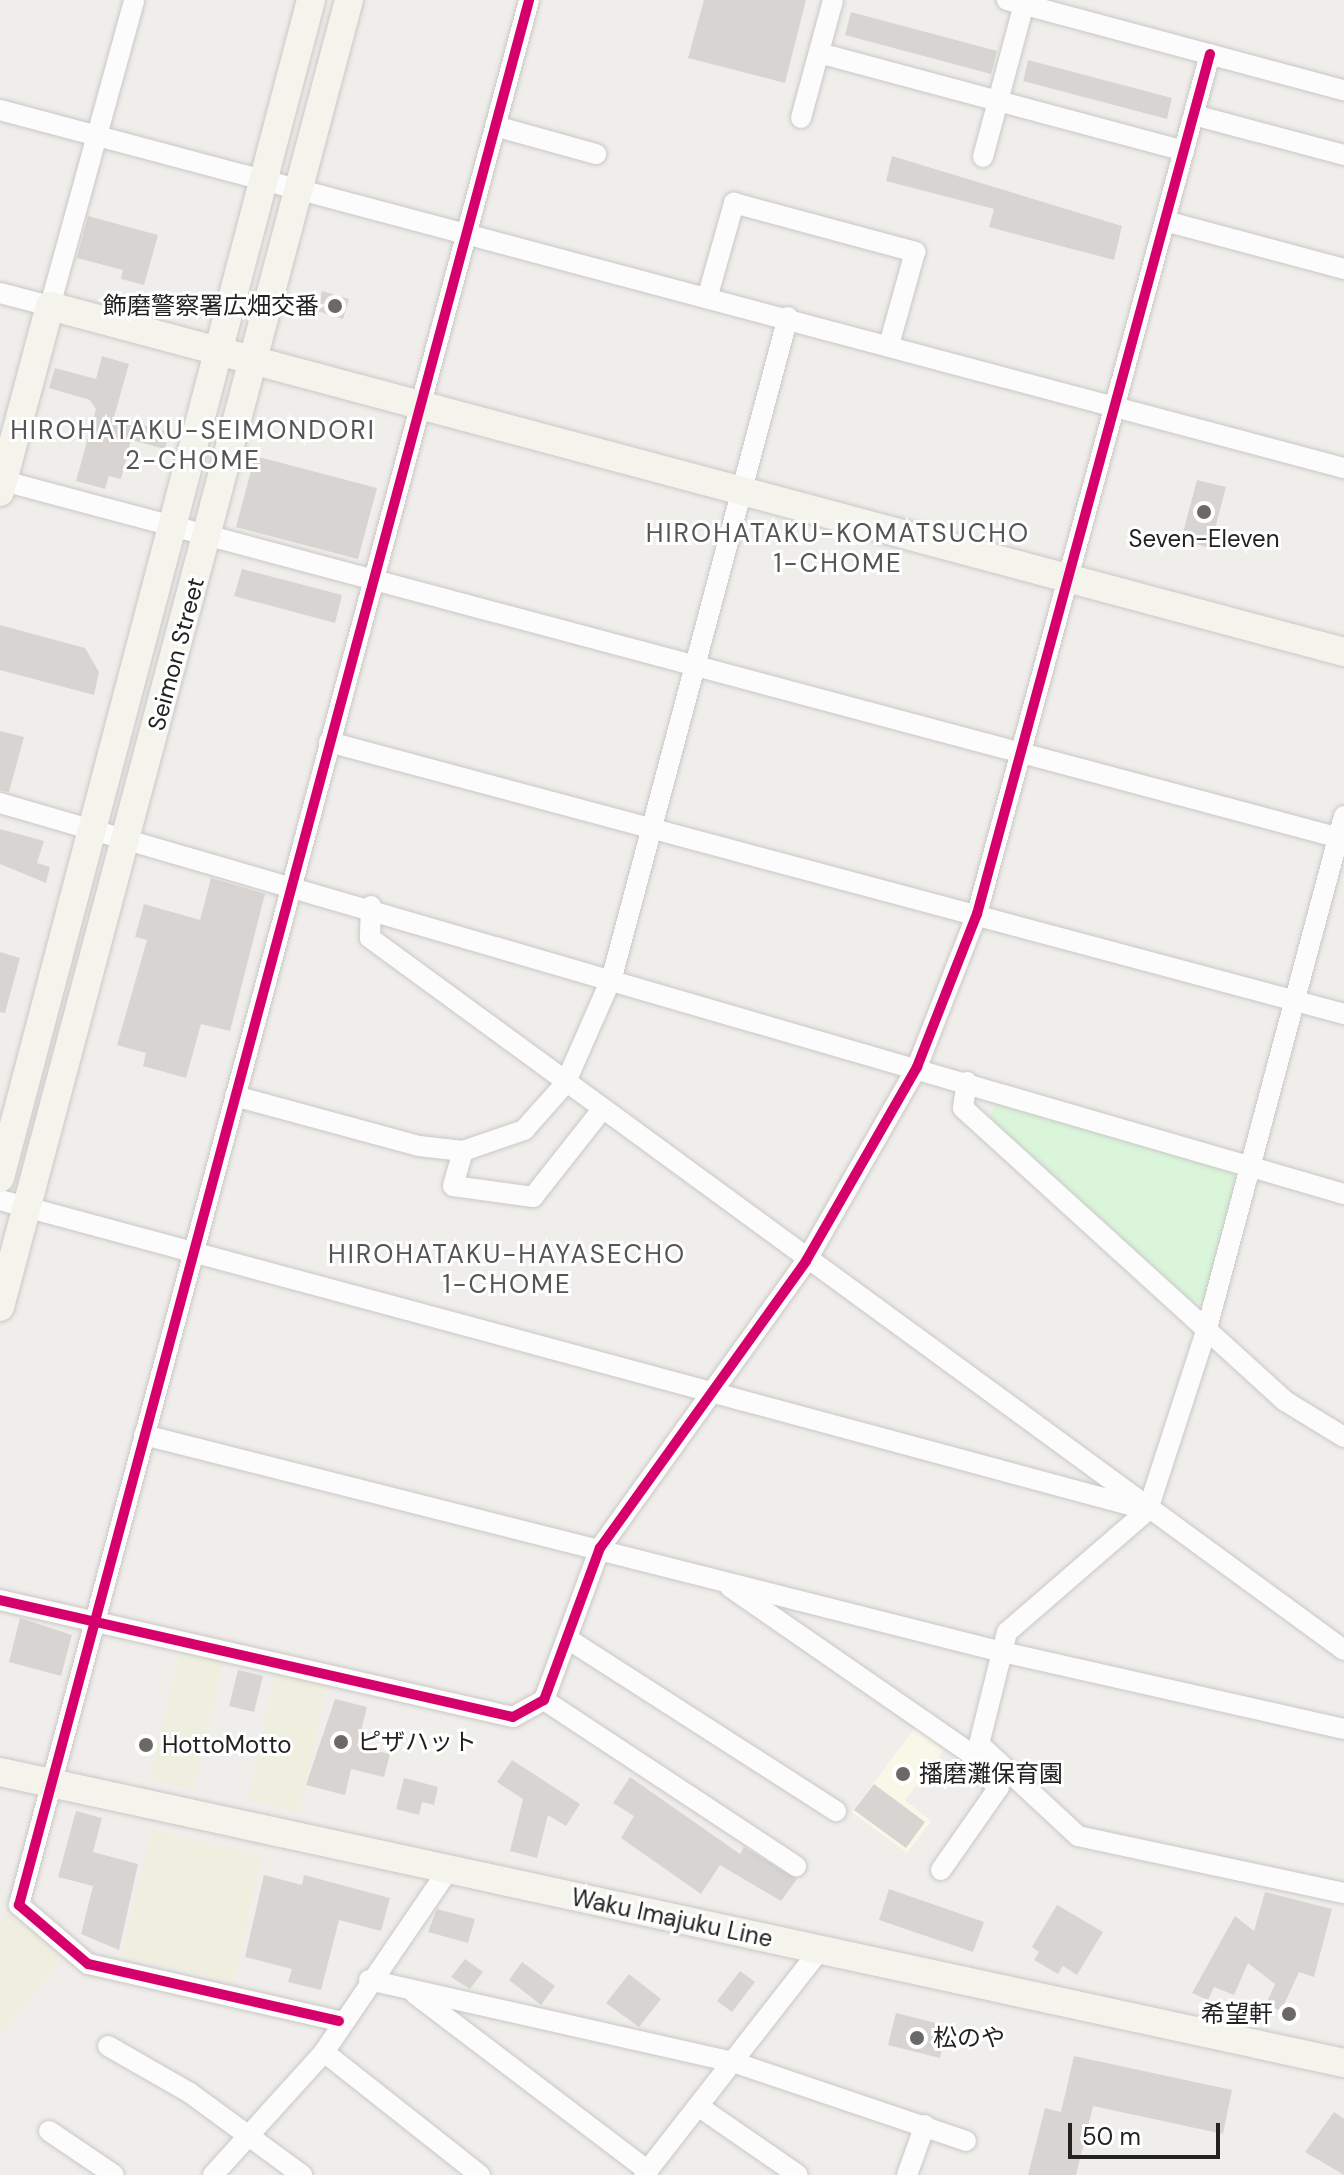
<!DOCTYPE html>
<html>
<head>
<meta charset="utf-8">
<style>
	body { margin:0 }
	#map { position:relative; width:1344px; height:2175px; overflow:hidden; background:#f0eeeb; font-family:"DM Sans","Noto Sans JP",sans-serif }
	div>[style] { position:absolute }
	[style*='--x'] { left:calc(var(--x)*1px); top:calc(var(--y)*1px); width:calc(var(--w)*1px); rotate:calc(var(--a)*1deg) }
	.education>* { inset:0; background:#f8f7e8 }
	.farmland>* { inset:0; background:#efefdf }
	.park>* { inset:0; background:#daf5da }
	.building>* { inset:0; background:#d7d4d2 }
	.roads { filter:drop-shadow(0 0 2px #c9c8c7) drop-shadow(0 0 2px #c9c8c7) }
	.street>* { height:20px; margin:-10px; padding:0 10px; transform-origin:10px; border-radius:10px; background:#fdfcfc }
	.secondary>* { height:28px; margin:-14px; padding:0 14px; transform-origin:14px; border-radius:14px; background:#f4f4ed }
	.cycleway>* { height:10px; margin:-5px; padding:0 5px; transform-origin:5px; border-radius:5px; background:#d6006c }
	.dots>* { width:22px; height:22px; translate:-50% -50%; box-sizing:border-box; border:4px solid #fff; border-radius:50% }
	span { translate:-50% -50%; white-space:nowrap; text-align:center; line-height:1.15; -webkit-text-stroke:6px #fff; paint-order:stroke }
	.poi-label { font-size:24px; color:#222 }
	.right { translate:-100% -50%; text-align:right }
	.left { translate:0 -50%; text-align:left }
	.street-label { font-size:24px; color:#222 }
	.neighbourhood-label { font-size:26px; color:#555; letter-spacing:2px }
	.scale { position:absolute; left:1068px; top:2123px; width:152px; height:36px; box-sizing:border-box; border:4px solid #222; border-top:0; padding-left:10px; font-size:24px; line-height:28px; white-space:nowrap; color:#222; -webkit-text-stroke:6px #fff; paint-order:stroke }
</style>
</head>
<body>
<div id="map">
	<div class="education">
		<i style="clip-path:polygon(917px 1725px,946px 1747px,905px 1800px,931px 1821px,907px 1853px,852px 1812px)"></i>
	</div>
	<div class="farmland">
		<i style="clip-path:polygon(179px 1652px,223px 1661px,194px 1790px,150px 1779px)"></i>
		<i style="clip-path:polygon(276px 1672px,328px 1683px,299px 1812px,248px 1799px)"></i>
		<i style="clip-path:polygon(151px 1830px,262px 1857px,233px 1982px,122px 1956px)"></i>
		<i style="clip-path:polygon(7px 1914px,62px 1958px,0 2035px,0 1922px)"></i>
	</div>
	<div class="park">
		<i style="clip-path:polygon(996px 1104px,1232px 1172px,1237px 1180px,1204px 1301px,1192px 1303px,988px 1119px)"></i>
	</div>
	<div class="building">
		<i style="clip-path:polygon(704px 0,806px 0,785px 83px,688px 58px)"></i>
		<i style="clip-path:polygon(851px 12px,997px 51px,991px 74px,845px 35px)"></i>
		<i style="clip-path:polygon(1028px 60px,1172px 98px,1167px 119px,1023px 81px)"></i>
		<i style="clip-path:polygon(892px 156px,1122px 226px,1114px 260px,989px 227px,994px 209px,886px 181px)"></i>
		<i style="clip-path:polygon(88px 216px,158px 235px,144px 285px,121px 279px,123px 270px,77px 258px)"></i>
		<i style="clip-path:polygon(322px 291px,349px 299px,343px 319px,317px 311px)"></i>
		<i style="clip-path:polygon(102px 356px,129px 364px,114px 417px,169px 432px,165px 449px,131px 440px,121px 479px,109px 476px,105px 489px,76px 481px,96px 409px,90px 400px,49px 388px,55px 368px,96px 379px)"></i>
		<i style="clip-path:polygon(255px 456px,377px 488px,358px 559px,236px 527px)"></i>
		<i style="clip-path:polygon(1197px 480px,1226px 487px,1210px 548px,1181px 540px)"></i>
		<i style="clip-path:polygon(242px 569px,342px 595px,335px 623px,234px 596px)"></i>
		<i style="clip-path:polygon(0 625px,85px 648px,99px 672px,94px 695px,0 670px)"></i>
		<i style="clip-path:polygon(0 731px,24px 737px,9px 792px,0 790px)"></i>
		<i style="clip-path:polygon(0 829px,44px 841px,37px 863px,50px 867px,46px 883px,0 864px)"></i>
		<i style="clip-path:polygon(211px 878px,265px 894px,230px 1031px,201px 1024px,186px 1078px,143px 1066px,146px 1053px,117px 1045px,147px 940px,135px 937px,144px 904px,200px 920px)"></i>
		<i style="clip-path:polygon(0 952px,20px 958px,5px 1013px,0 1012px)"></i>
		<i style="clip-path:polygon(20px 1618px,72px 1635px,61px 1676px,9px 1662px)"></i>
		<i style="clip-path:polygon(238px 1670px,263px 1676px,254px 1712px,229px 1706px)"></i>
		<i style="clip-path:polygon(335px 1699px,367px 1707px,357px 1746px,390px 1754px,384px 1777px,351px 1769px,345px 1795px,306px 1785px)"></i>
		<i style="clip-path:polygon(512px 1760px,580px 1804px,566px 1826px,548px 1815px,537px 1858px,510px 1851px,523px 1799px,497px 1782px)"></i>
		<i style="clip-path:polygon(630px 1777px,740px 1854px,744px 1847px,797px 1879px,781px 1901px,720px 1865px,701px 1894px,621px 1838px,634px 1816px,613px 1803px)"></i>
		<i style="clip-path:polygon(404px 1778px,438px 1787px,434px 1805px,422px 1802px,419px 1815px,396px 1809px)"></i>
		<i style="clip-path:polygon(874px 1784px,925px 1822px,906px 1848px,854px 1810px)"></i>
		<i style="clip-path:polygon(76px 1811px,102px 1818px,93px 1852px,138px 1864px,119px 1950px,81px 1934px,93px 1886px,58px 1877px)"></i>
		<i style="clip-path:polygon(264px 1875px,302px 1885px,304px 1875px,390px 1898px,381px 1931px,339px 1920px,321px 1990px,288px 1982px,292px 1969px,245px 1957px)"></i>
		<i style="clip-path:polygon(889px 1889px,984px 1922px,973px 1952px,879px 1920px)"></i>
		<i style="clip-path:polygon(1265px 1892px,1332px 1909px,1314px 1977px,1299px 1972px,1281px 2011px,1266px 2004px,1275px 1984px,1248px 1963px,1234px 1995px,1214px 1987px,1208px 2000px,1192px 1993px,1235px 1916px,1254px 1931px)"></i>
		<i style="clip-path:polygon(1057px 1905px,1103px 1932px,1077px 1975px,1063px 1966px,1058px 1974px,1034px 1960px,1039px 1952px,1032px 1947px)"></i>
		<i style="clip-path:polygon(437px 1909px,475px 1919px,468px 1943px,428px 1932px)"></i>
		<i style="clip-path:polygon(465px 1959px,483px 1972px,470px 1989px,451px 1977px)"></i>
		<i style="clip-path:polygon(522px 1962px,555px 1986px,541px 2005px,509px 1980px)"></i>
		<i style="clip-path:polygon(740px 1971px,755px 1982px,732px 2012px,717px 2001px)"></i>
		<i style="clip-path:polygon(629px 1974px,661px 1999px,639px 2027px,606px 2003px)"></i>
		<i style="clip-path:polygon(896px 2013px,948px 2026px,940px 2058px,888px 2045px)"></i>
		<i style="clip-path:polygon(1074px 2056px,1232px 2090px,1223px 2134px,1093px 2106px,1076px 2175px,1028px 2175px,1045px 2108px,1061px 2112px)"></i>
		<i style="clip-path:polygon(1334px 2112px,1344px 2119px,1344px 2175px,1305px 2152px)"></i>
	</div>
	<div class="roads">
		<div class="street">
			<i style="--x:1007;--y:0;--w:349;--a:15"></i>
			<i style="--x:819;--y:53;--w:378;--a:15"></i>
			<i style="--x:0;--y:110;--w:1391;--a:14.92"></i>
			<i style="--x:1194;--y:115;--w:155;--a:14.9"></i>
			<i style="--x:801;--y:118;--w:122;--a:-74.8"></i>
			<i style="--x:495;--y:126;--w:105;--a:15.5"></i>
			<i style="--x:983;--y:157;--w:158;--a:-75"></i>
			<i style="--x:1165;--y:221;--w:185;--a:15"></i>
			<i style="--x:0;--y:293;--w:52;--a:14.6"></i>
			<i style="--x:50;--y:306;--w:317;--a:-74.6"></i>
			<i style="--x:708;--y:295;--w:96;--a:-74.2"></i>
			<i style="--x:734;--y:203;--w:188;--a:15.1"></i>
			<i style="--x:915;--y:252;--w:97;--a:105.6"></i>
			<i style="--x:0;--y:480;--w:1391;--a:14.96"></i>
			<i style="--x:329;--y:742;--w:1051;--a:15"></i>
			<i style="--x:0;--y:803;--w:1400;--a:16.22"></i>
			<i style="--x:1344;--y:816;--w:530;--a:104.98"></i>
			<i style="--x:1207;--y:1328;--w:191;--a:108"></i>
			<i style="--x:1148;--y:1510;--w:186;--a:139.1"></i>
			<i style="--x:1007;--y:1632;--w:115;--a:104"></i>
			<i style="--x:979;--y:1744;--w:135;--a:42.9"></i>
			<i style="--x:1078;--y:1836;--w:272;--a:12.1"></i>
			<i style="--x:371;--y:906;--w:32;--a:92"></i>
			<i style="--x:370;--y:938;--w:1206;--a:36.17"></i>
			<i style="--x:967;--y:1082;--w:26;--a:99"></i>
			<i style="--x:963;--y:1108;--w:435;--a:42.3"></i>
			<i style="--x:1285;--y:1401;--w:69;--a:31.4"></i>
			<i style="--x:235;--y:1096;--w:191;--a:15.2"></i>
			<i style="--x:419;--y:1146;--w:44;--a:6.5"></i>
			<i style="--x:463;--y:1151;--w:65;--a:-19"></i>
			<i style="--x:524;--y:1130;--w:62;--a:-48.3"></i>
			<i style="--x:565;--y:1084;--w:117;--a:-66.3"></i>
			<i style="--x:612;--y:977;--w:683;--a:-75.07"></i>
			<i style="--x:463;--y:1151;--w:36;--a:106"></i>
			<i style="--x:453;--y:1186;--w:81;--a:7.8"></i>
			<i style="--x:533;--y:1197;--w:110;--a:-51.7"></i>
			<i style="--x:0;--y:1200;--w:1178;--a:15.11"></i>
			<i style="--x:144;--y:1435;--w:881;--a:14.19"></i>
			<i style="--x:998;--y:1651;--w:355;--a:12.7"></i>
			<i style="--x:730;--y:1587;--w:297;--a:34.7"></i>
			<i style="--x:0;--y:1600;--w:526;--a:12.85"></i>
			<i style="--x:513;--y:1717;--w:35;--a:-29"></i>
			<i style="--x:544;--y:1700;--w:162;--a:-69.8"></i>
			<i style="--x:600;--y:1548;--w:353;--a:-54.3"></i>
			<i style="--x:806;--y:1261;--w:224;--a:-60.2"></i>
			<i style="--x:917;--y:1067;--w:164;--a:-68.6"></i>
			<i style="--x:977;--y:914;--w:891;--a:-74.84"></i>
			<i style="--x:571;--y:1641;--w:315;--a:32.7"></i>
			<i style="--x:544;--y:1700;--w:302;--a:33.4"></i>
			<i style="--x:941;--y:1870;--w:101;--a:-55.1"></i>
			<i style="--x:999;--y:1787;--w:35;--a:-140"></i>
			<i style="--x:972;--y:1764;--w:17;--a:-73"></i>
			<i style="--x:369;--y:1980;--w:373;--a:12.7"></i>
			<i style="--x:733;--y:2062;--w:246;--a:18.7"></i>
			<i style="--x:415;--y:1994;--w:293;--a:37.2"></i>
			<i style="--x:339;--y:2021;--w:257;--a:-167.2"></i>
			<i style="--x:88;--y:1964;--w:91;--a:-139.5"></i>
			<i style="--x:19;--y:1905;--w:1972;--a:-75.01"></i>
			<i style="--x:108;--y:2046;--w:95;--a:29.8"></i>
			<i style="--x:190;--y:2093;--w:139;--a:36.2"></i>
			<i style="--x:324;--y:2052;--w:199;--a:38.3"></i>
			<i style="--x:698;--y:2106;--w:121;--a:34.6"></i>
			<i style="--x:49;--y:2131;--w:78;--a:34.1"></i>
			<i style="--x:213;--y:2175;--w:166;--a:-47.9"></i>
			<i style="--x:324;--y:2052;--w:220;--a:-55.7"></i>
			<i style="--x:644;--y:2175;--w:286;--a:-52"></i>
			<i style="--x:907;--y:2175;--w:53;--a:-70.2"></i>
		</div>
		<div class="secondary">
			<i style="--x:0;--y:492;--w:193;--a:-75"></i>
			<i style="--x:50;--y:306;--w:1339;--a:14.97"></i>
			<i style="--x:0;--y:1178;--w:1218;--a:-75.21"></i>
			<i style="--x:0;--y:1307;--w:1353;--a:-75.05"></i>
			<i style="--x:0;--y:1772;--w:1375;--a:12.22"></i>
		</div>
	</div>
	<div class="cycleway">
		<i style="--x:0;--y:1600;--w:526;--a:12.85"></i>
		<i style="--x:513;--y:1717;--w:35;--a:-29"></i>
		<i style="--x:544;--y:1700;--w:162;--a:-69.8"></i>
		<i style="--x:600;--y:1548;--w:353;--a:-54.3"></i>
		<i style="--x:806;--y:1261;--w:224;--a:-60.2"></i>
		<i style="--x:917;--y:1067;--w:164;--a:-68.6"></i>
		<i style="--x:977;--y:914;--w:891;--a:-74.84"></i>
		<i style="--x:339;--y:2021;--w:257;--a:-167.2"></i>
		<i style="--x:88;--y:1964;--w:91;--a:-139.5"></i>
		<i style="--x:19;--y:1905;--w:1972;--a:-75.01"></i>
	</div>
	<div class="dots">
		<i style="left:335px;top:306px;background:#6a6968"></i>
		<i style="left:1204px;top:512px;background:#6a6968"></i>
		<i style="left:341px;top:1742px;background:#6a6968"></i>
		<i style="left:146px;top:1745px;background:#6a6968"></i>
		<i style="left:903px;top:1774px;background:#6a6968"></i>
		<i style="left:1289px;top:2014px;background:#6a6968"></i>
		<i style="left:917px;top:2038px;background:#6a6968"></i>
	</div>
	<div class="poi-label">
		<span class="right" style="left:319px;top:306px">飾磨警察署広畑交番</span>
		<span style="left:1204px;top:539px">Seven-Eleven</span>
		<span class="left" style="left:357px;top:1742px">ピザハット</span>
		<span class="left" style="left:162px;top:1745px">HottoMotto</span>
		<span class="left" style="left:919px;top:1774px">播磨灘保育園</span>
		<span class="right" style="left:1273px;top:2014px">希望軒</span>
		<span class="left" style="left:933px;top:2038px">松のや</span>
	</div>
	<div class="street-label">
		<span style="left:176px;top:654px;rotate:-75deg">Seimon Street</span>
		<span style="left:672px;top:1918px;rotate:12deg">Waku Imajuku Line</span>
	</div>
	<div class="neighbourhood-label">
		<span style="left:193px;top:446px">HIROHATAKU-SEIMONDORI<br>2-CHOME</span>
		<span style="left:838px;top:549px">HIROHATAKU-KOMATSUCHO<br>1-CHOME</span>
		<span style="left:507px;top:1270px">HIROHATAKU-HAYASECHO<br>1-CHOME</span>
	</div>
	<div class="scale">50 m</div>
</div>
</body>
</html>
